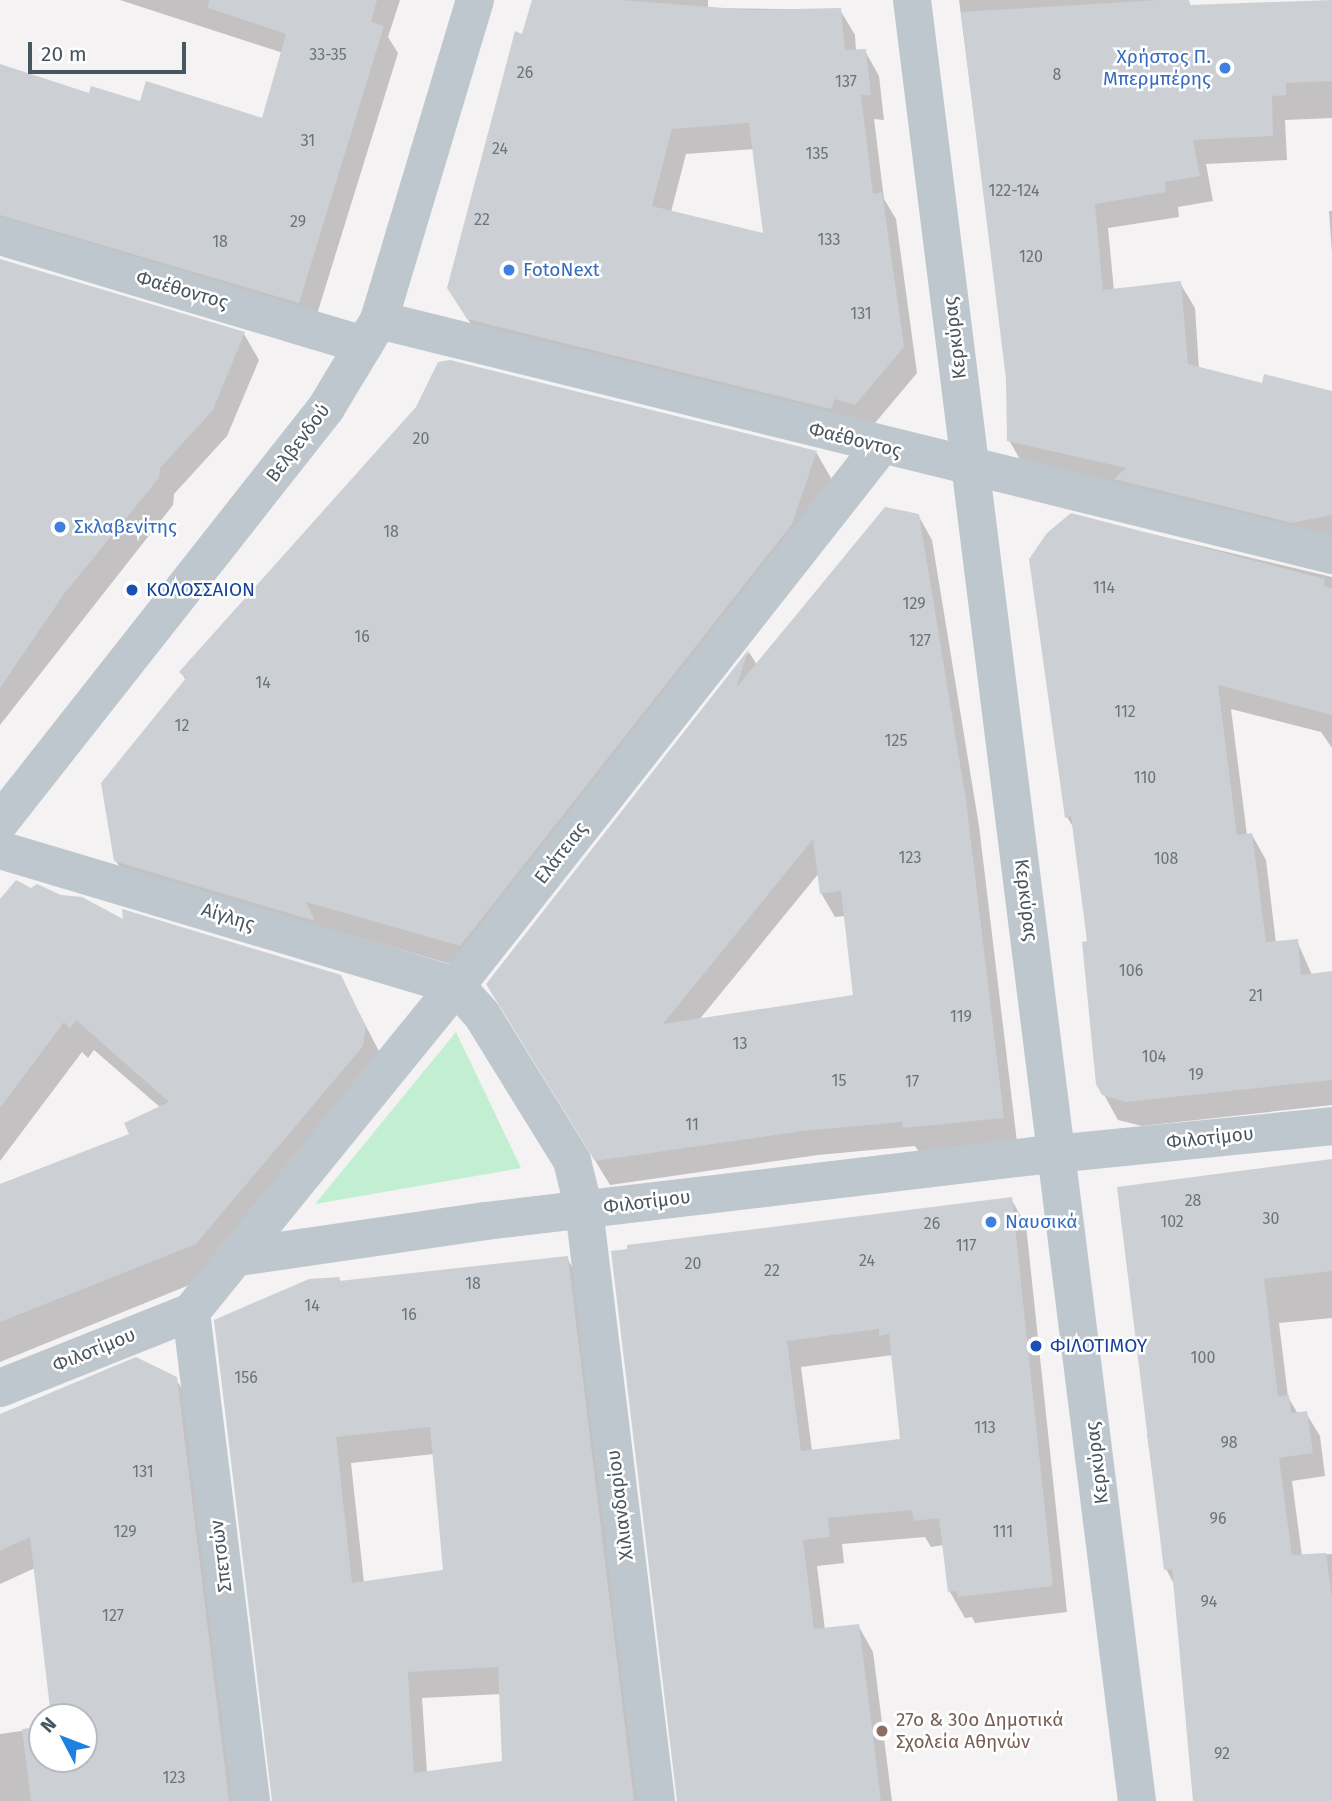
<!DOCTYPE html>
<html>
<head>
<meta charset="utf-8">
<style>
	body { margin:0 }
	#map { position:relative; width:1332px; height:1801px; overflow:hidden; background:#f4f2f2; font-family:"Fira Sans",sans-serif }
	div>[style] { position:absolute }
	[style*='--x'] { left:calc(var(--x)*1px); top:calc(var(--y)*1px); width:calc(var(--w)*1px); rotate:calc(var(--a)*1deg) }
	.green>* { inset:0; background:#c2efd1 }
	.shadow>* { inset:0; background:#0003 }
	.building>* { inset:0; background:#cccfd4 }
	.minor>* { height:38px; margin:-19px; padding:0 19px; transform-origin:19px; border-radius:19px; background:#bec7ce }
	.dots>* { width:19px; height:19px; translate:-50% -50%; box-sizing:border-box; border:4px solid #fff; border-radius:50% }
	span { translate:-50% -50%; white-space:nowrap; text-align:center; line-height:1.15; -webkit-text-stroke:5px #fff; paint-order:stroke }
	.number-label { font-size:16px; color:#6a747c }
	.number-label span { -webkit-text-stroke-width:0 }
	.shop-label { font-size:19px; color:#366cbe }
	.right { translate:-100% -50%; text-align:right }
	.left { translate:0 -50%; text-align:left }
	.street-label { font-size:19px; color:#4a565f }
	.transit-label { font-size:19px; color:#164399 }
	.education-label { font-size:19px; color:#785e54 }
	.north { position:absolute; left:28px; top:1703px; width:70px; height:70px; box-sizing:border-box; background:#fff; border:2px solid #b7bbbf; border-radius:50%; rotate:312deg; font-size:19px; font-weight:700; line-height:28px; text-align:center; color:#4a565f }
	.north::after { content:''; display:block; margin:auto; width:24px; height:32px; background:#1e80e1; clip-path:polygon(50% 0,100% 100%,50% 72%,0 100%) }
	.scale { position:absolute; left:28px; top:42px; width:158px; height:32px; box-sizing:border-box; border:4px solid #4a565f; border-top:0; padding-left:9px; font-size:21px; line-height:24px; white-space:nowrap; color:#4a565f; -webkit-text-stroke:5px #fff; paint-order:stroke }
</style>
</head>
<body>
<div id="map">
	<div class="green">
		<i style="clip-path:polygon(456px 1032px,521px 1168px,315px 1204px)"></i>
	</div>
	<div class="shadow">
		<i style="clip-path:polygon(120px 0,400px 0,388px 37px,398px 53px,313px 327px,0 246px,0 66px,90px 95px,263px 120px,283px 53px)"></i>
		<i style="clip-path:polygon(evenodd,533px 0,708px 0,708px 8px,840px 10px,855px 35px,856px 51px,865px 51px,879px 76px,884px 120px,874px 119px,884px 199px,896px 219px,917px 373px,870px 429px,483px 344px,449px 288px,533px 0,754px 149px,765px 236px,671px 212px,686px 154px,754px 149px)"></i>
		<i style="clip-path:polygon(959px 0,1188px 0,1191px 6px,1332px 1px,1332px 118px,1285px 120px,1287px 160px,1206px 164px,1213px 201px,1178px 207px,1179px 217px,1108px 228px,1114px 291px,1180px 283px,1195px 308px,1199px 369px,1263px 385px,1332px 393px,1332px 553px,1023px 465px,1009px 440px,1008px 379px)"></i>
		<i style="clip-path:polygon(1329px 211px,1332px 211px,1332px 254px)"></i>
		<i style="clip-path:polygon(0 261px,244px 334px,259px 360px,227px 436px,174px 494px,173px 505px,0 725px)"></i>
		<i style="clip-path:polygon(816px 452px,831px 478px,806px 550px,475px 971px,318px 926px,131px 887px,116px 861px,186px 681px,181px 672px)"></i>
		<i style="clip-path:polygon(evenodd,918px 515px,932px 540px,979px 826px,1017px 1142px,919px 1152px,915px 1146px,818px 1155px,610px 1185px,489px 987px,749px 652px,757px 665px,918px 515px,819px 873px,821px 893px,835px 917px,845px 916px,854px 996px,699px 1020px,819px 873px)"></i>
		<i style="clip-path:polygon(1072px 515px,1332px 577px,1332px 748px,1321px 732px,1231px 709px,1247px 835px,1252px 835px,1266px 860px,1276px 943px,1297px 941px,1312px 975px,1332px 973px,1332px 1105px,1142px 1126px,1118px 1120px,1098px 1084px,1089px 943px,1075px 830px,1067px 817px)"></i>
		<i style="clip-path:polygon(0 902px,126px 923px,340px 976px,383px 1059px,214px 1275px,0 1362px,0 1186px,131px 1135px,161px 1108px,94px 1050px,88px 1058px,82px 1052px,0 1161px)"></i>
		<i style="clip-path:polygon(1332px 1163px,1332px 1318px,1279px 1323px,1288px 1397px,1298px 1414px,1306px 1413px,1320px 1436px,1325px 1476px,1292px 1481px,1302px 1556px,1332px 1554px,1332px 1801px,1196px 1801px,1175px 1586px,1166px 1569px,1147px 1434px,1152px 1434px)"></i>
		<i style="clip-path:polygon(evenodd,1011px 1199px,1026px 1225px,1067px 1612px,975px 1623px,972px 1617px,965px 1618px,950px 1592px,944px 1545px,931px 1547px,925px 1537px,842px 1544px,844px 1563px,817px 1566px,825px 1630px,858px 1625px,873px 1652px,892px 1801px,679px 1801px,613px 1252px,1011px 1199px,893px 1355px,902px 1441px,812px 1451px,801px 1367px,893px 1355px)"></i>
		<i style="clip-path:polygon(evenodd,567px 1258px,582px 1284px,645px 1801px,274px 1801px,339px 1279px,341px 1282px,567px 1258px,434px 1454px,445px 1572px,364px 1583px,351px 1463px,434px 1454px,567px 1258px,501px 1694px,503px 1762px,427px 1773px,422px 1698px,501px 1694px)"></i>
		<i style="clip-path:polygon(176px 1379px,191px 1405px,240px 1801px,0 1801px,0 1734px,42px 1728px,42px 1759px,84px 1759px,84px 1717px,52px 1717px,35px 1568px,0 1584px,0 1416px)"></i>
	</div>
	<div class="building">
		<i style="clip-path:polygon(209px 0,377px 0,371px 22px,384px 26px,299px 303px,0 215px,0 64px,89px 93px,91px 86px,140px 101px,146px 81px,262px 118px,286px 34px,208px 8px)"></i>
		<i style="clip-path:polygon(evenodd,532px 0,621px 0,750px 10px,841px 8px,845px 50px,866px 49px,871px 95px,861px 95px,873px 194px,882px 192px,904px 347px,855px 405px,835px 399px,831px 409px,467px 319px,447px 288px,515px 31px,522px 34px,532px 0,749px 123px,763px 233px,652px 206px,672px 129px,749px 123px)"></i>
		<i style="clip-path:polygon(1159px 0,1189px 0,1190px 5px,1332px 0,1332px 81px,1286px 83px,1286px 95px,1272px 96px,1273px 136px,1193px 140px,1200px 176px,1165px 182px,1166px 192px,1095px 204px,1103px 290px,1181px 281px,1188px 364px,1262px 383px,1264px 374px,1332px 391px,1332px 515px,1292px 523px,1114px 479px,1126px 468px,1007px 441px,1006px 379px,961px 12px)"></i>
		<i style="clip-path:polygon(0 259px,245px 332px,213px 410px,160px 468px,159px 478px,64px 594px,0 688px)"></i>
		<i style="clip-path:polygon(450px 360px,817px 451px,792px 524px,460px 946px,306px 902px,315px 921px,114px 861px,101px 783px,186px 678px,179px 672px,416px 407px,438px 362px)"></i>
		<i style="clip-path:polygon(evenodd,885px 507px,919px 514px,966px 800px,1004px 1118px,903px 1128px,902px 1122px,803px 1131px,595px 1161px,486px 984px,749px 649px,736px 688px,885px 507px,813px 839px,820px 894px,841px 891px,853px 995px,663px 1024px,813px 839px)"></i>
		<i style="clip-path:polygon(1071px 513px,1325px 579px,1324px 586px,1332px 588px,1332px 715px,1218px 685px,1237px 835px,1252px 833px,1266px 942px,1298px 939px,1301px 975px,1332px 971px,1332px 1080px,1126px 1102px,1102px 1095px,1096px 1084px,1082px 942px,1087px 941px,1071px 816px,1065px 818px,1029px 559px,1047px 533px)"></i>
		<i style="clip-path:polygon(16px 880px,31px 888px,37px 884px,61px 895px,82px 897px,123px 919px,122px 909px,341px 975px,366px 1027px,363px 1046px,196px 1244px,0 1322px,0 1184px,129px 1134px,124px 1123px,169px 1102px,76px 1020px,70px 1029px,64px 1022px,0 1108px,0 899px)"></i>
		<i style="clip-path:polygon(1332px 1159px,1332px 1271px,1264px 1279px,1278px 1396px,1289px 1395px,1291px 1413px,1307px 1411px,1313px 1453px,1279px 1458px,1292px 1555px,1326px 1553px,1332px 1599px,1332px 1801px,1193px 1801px,1172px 1569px,1164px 1570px,1117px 1187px)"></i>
		<i style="clip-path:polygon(evenodd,1012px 1197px,1053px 1586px,958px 1597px,957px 1591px,948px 1592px,939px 1518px,914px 1521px,912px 1510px,828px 1518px,830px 1537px,803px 1540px,814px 1629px,859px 1624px,881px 1801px,677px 1801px,611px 1251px,627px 1249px,627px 1245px,1012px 1197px,879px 1329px,879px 1336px,889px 1334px,900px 1439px,801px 1451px,787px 1341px,879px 1329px)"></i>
		<i style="clip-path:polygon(evenodd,568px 1256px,634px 1801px,272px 1801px,214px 1320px,309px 1279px,340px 1277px,339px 1281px,568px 1256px,430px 1427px,443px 1570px,352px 1583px,336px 1437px,430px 1427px,568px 1256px,498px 1667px,502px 1761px,414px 1773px,408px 1672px,498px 1667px)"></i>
		<i style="clip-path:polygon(136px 1357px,177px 1377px,229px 1801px,31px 1801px,22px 1729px,42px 1726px,42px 1759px,84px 1759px,84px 1717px,51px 1717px,30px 1537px,0 1551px,0 1414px)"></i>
	</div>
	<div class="minor">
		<i style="--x:912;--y:0;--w:1815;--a:82.88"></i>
		<i style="--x:0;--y:236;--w:380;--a:16.7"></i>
		<i style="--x:379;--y:320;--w:982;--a:13.85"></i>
		<i style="--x:0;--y:822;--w:527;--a:-51.78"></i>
		<i style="--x:326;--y:408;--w:103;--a:-58.9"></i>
		<i style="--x:379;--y:320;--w:334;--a:-73.3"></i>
		<i style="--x:0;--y:850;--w:476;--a:16.6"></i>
		<i style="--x:456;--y:986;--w:39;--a:48"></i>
		<i style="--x:482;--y:1015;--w:172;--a:58.3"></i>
		<i style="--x:572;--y:1161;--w:49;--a:76"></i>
		<i style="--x:584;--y:1209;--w:596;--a:83.07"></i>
		<i style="--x:239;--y:1257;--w:250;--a:-8.3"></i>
		<i style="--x:486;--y:1221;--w:552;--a:-6.76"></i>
		<i style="--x:1034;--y:1156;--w:300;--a:-5.7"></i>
		<i style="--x:191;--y:1312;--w:493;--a:83"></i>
		<i style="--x:0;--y:1388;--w:206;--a:-21.7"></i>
		<i style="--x:191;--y:1312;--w:420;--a:-50.9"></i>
		<i style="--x:456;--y:986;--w:687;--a:-51.8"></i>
	</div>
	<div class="dots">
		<i style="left:1225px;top:68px;background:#3f7fe0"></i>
		<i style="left:509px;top:270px;background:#3f7fe0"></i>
		<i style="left:60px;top:527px;background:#3f7fe0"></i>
		<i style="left:132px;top:590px;background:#1a4fb4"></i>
		<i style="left:991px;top:1222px;background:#3f7fe0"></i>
		<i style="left:1036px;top:1346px;background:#1a4fb4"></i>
		<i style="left:882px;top:1731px;background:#8d6e63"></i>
	</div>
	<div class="number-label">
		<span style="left:328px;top:55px">33-35</span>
		<span style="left:525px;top:73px">26</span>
		<span style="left:1057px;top:75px">8</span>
		<span style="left:846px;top:82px">137</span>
		<span style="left:308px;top:141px">31</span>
		<span style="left:500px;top:149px">24</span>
		<span style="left:817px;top:154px">135</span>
		<span style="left:1014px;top:191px">122-124</span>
		<span style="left:482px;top:220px">22</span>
		<span style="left:298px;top:222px">29</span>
		<span style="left:829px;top:240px">133</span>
		<span style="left:220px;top:242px">18</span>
		<span style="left:1031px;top:257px">120</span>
		<span style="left:861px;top:314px">131</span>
		<span style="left:421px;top:439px">20</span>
		<span style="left:391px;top:532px">18</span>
		<span style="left:1104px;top:588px">114</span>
		<span style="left:914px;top:604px">129</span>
		<span style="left:362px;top:637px">16</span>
		<span style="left:920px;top:641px">127</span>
		<span style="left:263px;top:683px">14</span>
		<span style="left:1125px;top:712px">112</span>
		<span style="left:182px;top:726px">12</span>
		<span style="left:896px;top:741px">125</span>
		<span style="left:1145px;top:778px">110</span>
		<span style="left:910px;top:858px">123</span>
		<span style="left:1166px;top:859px">108</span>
		<span style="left:1131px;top:971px">106</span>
		<span style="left:1256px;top:996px">21</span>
		<span style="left:961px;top:1017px">119</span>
		<span style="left:740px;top:1044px">13</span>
		<span style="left:1154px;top:1057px">104</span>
		<span style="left:1196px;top:1075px">19</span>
		<span style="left:839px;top:1081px">15</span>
		<span style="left:912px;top:1082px">17</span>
		<span style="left:692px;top:1125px">11</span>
		<span style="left:1193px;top:1201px">28</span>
		<span style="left:1271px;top:1219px">30</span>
		<span style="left:1172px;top:1222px">102</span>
		<span style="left:932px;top:1224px">26</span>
		<span style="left:966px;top:1246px">117</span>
		<span style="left:867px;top:1261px">24</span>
		<span style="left:693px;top:1264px">20</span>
		<span style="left:772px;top:1271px">22</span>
		<span style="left:473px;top:1284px">18</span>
		<span style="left:312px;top:1306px">14</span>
		<span style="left:409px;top:1315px">16</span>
		<span style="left:1203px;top:1358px">100</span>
		<span style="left:246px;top:1378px">156</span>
		<span style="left:985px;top:1428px">113</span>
		<span style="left:1229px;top:1443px">98</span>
		<span style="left:143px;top:1472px">131</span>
		<span style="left:1218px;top:1519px">96</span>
		<span style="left:125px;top:1532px">129</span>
		<span style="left:1003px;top:1532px">111</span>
		<span style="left:1209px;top:1602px">94</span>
		<span style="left:113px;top:1616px">127</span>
		<span style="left:1222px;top:1754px">92</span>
		<span style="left:174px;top:1778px">123</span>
	</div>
	<div class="shop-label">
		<span class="right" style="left:1211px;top:68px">Χρήστος Π.<br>Μπερμπέρης</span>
		<span class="left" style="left:523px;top:270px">FotoNext</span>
		<span class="left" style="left:74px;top:527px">Σκλαβενίτης</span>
		<span class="left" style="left:1005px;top:1222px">Ναυσικά</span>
	</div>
	<div class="street-label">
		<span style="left:182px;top:290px;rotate:16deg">Φαέθοντος</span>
		<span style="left:955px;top:338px;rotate:-97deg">Κερκύρας</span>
		<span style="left:855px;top:440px;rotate:14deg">Φαέθοντος</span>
		<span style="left:298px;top:443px;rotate:-53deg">Βελβενδού</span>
		<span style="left:561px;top:853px;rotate:-52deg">Ελάτειας</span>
		<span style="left:1026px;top:900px;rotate:83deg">Κερκύρας</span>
		<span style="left:228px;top:917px;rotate:17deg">Αίγλης</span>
		<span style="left:1210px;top:1138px;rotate:-6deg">Φιλοτίμου</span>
		<span style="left:647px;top:1202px;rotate:-7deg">Φιλοτίμου</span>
		<span style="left:94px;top:1350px;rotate:-22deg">Φιλοτίμου</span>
		<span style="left:1097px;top:1463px;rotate:-97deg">Κερκύρας</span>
		<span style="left:620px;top:1505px;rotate:-97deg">Χιλιανδαρίου</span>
		<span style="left:221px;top:1556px;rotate:-97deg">Σπετσών</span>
	</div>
	<div class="transit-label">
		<span class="left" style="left:146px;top:590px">ΚΟΛΟΣΣΑΙΟΝ</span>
		<span class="left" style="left:1050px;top:1346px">ΦΙΛΟΤΙΜΟΥ</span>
	</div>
	<div class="education-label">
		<span class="left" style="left:896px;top:1731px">27ο &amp; 30ο Δημοτικά<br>Σχολεία Αθηνών</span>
	</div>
	<div class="north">N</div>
	<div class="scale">20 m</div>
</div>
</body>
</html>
